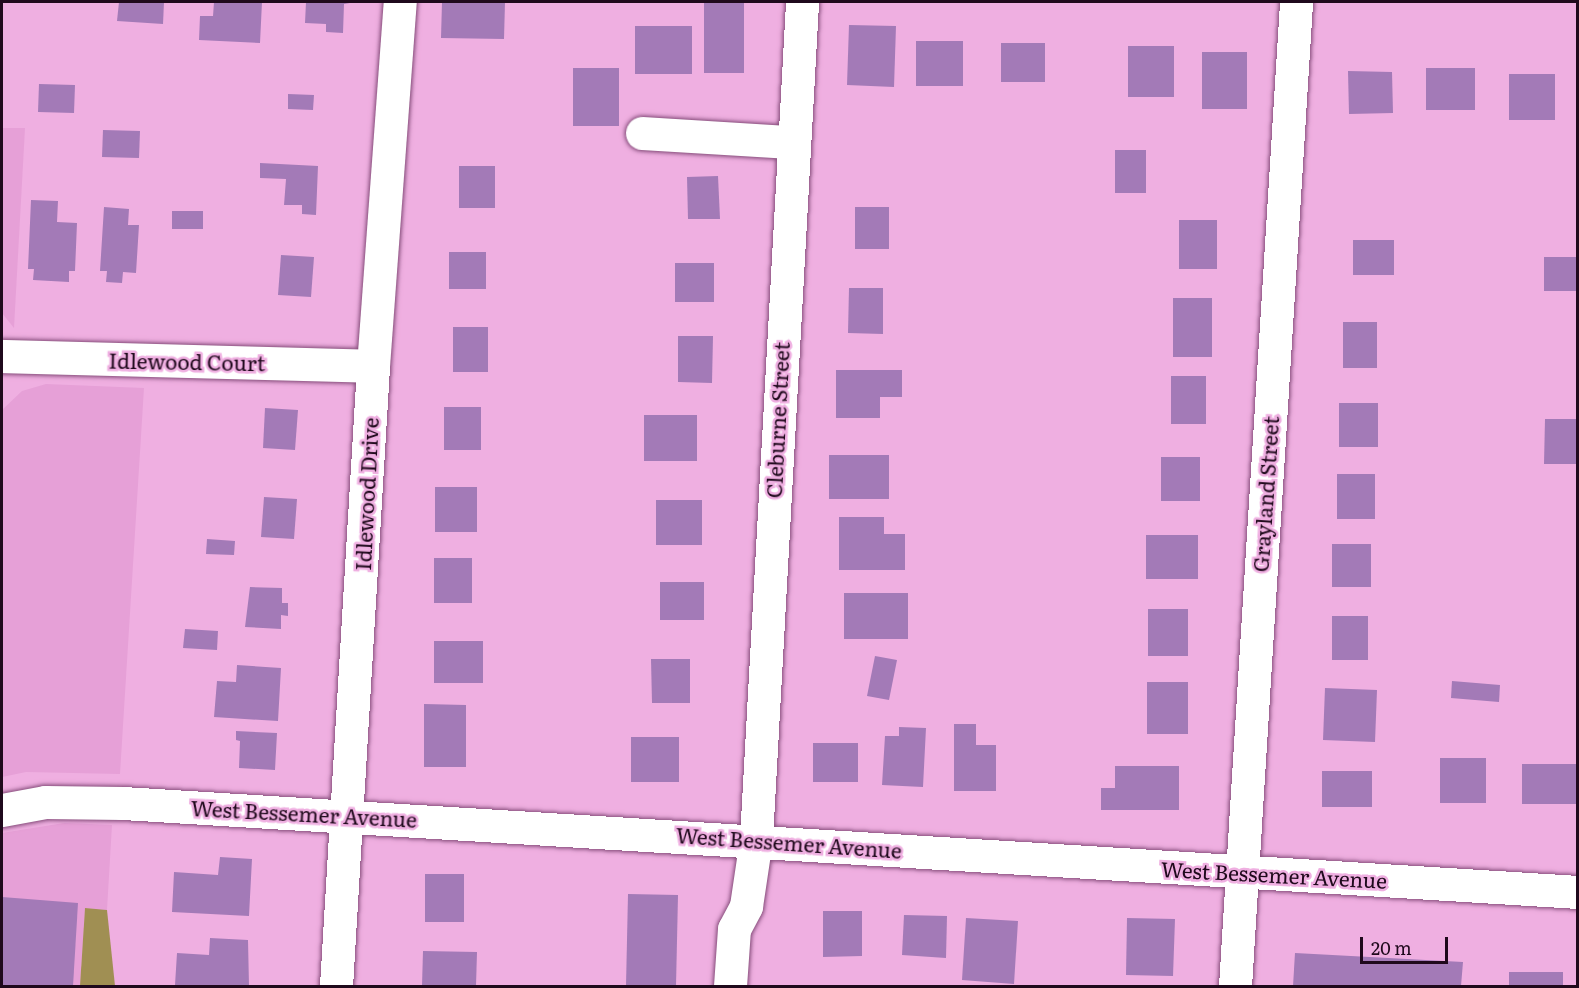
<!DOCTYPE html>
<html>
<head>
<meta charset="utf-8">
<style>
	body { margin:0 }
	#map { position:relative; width:1579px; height:988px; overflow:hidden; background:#efafe1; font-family:Literata,serif }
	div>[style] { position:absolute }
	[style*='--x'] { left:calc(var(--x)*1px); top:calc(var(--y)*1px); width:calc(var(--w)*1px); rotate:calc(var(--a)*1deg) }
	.built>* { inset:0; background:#e6a0d7 }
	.forest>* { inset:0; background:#a08f53 }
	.building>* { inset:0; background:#a37ab7 }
	.roads { filter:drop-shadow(0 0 2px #864d7b) drop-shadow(0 0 2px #864d7b) }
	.minor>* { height:33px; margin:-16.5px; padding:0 16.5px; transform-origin:16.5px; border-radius:16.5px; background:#fff }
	span { translate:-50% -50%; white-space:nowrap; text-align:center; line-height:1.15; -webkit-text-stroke:5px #efafe1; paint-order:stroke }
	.street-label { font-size:21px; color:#1f091c }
	.frame { position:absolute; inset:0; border:3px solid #1f091c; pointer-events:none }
	.scale { position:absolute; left:1360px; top:937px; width:88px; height:27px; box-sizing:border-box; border:3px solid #1f091c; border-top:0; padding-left:8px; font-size:18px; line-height:21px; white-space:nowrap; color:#1f091c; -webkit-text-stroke:4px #efafe1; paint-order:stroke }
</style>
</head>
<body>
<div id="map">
	<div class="built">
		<i style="clip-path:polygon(2px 128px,25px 128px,14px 328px,2px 313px)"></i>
		<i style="clip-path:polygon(46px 384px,144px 388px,120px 774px,26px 772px,2px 777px,2px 410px,22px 391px)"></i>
		<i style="clip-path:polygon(64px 823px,112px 825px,107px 910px,85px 908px,80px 986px,2px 986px,2px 833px)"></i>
	</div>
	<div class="forest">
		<i style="clip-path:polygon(85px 908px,107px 910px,115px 986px,80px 986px)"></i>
	</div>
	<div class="building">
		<i style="clip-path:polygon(119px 2px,164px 2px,163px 24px,117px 21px)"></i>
		<i style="clip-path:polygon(214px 2px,262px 2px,260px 43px,199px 40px,200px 16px,213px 16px)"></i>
		<i style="clip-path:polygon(306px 2px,356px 2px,344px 4px,343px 33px,326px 32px,326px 24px,305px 23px)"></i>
		<i style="clip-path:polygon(442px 2px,505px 2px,504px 39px,441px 38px)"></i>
		<i style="clip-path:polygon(704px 2px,744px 2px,744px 73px,704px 73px)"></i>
		<i style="clip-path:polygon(849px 25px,896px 26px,894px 87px,847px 85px)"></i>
		<i style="clip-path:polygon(635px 26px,692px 26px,692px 74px,635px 74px)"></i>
		<i style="clip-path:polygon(916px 41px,963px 41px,963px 86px,916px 86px)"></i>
		<i style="clip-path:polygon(1001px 43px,1045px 43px,1045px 82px,1001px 82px)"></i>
		<i style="clip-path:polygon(1128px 46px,1174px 46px,1174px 97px,1128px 97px)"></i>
		<i style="clip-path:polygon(1202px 52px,1247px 52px,1247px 109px,1202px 109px)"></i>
		<i style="clip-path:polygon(573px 68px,619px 68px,619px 126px,573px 126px)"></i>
		<i style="clip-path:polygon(1426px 68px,1475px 68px,1475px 110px,1426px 110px)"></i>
		<i style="clip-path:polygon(1348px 71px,1392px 72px,1393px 113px,1349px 114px)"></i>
		<i style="clip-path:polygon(1509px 74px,1555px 74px,1555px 120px,1509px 120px)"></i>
		<i style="clip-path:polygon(39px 84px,75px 85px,74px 113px,38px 112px)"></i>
		<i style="clip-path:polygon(288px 94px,314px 95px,313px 110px,288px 109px)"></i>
		<i style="clip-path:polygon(103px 130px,140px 131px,139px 158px,102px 157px)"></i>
		<i style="clip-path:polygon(1115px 150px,1146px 150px,1146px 193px,1115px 193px)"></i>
		<i style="clip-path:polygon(260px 163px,318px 166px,316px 215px,302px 214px,302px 205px,284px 205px,286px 179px,260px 178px)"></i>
		<i style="clip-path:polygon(459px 166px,495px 166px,495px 208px,459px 208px)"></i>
		<i style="clip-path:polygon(718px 176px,720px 219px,688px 219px,687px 177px)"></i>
		<i style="clip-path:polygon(31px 200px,58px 201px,57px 222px,77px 223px,75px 271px,69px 271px,69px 282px,33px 280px,34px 269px,28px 269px)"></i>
		<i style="clip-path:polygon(104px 207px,129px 209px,128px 225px,139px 225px,136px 273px,123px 272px,122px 283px,106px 282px,107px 271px,100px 271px)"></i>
		<i style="clip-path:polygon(855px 207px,889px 207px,889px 249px,855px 249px)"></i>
		<i style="clip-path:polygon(172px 211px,203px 211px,203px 229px,172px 229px)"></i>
		<i style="clip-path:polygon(1179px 220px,1217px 220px,1217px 269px,1179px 269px)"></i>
		<i style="clip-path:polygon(1353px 240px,1394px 240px,1394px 275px,1353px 275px)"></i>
		<i style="clip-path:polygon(449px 252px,486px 252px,486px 289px,449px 289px)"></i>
		<i style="clip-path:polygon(281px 255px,314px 257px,311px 297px,278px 295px)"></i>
		<i style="clip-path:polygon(1544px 257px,1578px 257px,1578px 291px,1544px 291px)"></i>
		<i style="clip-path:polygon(675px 263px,714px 263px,714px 302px,675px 302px)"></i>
		<i style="clip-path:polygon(849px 288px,883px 288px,883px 334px,848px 333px)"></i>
		<i style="clip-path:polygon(1173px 298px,1212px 298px,1212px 357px,1173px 357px)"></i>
		<i style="clip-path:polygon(1343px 322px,1377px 322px,1377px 368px,1343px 368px)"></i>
		<i style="clip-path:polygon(453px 327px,488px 327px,488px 372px,453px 372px)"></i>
		<i style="clip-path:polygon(678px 336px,713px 336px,712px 383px,678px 382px)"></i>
		<i style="clip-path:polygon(836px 370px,902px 370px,902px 397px,880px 397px,880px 418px,836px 418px)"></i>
		<i style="clip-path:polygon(1171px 376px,1206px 376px,1206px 424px,1171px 424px)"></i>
		<i style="clip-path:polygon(1339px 403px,1378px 403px,1378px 447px,1339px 447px)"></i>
		<i style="clip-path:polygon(444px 407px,481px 407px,481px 450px,444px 450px)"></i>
		<i style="clip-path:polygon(265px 408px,298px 410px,295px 450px,263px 448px)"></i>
		<i style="clip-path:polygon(644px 415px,697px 415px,697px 461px,644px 461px)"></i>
		<i style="clip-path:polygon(1545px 419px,1578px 419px,1578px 464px,1544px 464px)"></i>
		<i style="clip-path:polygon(829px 455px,889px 455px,889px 499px,829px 499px)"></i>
		<i style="clip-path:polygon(1161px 457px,1200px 457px,1200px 501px,1161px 501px)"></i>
		<i style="clip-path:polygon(1337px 474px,1375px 474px,1375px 519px,1337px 519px)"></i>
		<i style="clip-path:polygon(435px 487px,477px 487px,477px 532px,435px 532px)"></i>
		<i style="clip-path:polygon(264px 497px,297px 499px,294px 539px,261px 537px)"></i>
		<i style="clip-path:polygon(656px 500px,702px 500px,702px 545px,656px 545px)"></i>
		<i style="clip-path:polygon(839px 517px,884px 517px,884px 534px,905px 534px,905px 570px,839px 570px)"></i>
		<i style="clip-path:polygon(1146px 535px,1198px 535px,1198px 579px,1146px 579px)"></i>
		<i style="clip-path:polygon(207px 539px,235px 541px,234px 555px,206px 554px)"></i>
		<i style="clip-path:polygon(1332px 544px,1371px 544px,1371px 587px,1332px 587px)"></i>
		<i style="clip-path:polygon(434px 558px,472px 558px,472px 603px,434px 603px)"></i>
		<i style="clip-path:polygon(660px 582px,704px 582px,704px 620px,660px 620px)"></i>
		<i style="clip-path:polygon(250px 587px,282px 588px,282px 603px,288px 603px,288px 616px,281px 615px,281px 629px,245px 627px)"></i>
		<i style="clip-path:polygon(844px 593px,908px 593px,908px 639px,844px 639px)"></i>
		<i style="clip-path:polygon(1148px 609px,1188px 609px,1188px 656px,1148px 656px)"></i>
		<i style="clip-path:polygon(1332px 616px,1368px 616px,1368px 660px,1332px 660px)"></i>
		<i style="clip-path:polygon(185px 629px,218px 631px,217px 650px,183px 648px)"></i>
		<i style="clip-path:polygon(434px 641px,483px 641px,483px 683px,434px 683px)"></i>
		<i style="clip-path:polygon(875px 656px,897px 660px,889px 700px,867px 696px)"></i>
		<i style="clip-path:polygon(651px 659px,690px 659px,690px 703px,652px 703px)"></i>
		<i style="clip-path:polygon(237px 665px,281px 668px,278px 721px,214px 717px,217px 681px,236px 682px)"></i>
		<i style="clip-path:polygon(1452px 681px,1500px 685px,1499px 702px,1451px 698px)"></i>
		<i style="clip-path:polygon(1147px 682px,1188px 682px,1188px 734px,1147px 734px)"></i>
		<i style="clip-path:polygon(1325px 688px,1377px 690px,1375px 742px,1323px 740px)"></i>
		<i style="clip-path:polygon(424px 704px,466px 705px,466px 767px,424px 767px)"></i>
		<i style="clip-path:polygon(954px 724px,976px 724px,976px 745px,996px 745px,996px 791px,954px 791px)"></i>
		<i style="clip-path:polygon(899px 727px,926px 728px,923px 787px,882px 785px,885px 736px,899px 736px)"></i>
		<i style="clip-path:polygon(236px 731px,277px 733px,275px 770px,239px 768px,240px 741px,236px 740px)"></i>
		<i style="clip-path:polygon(631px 737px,679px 737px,679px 782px,631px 782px)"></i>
		<i style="clip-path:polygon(813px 743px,858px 743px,858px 782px,813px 782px)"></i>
		<i style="clip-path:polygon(1440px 758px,1486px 758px,1486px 803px,1440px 803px)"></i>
		<i style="clip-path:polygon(1522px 764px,1578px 764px,1578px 804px,1522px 804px)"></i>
		<i style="clip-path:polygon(1115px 766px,1179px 766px,1179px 810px,1101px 810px,1101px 788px,1115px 788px)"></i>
		<i style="clip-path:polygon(1322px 771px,1372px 771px,1372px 807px,1322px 807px)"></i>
		<i style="clip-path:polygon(220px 857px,252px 859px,249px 916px,172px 912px,174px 872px,218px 875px)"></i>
		<i style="clip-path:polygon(425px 874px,464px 874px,464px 922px,425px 922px)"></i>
		<i style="clip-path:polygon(628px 894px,678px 895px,676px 986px,626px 986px)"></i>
		<i style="clip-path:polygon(2px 897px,78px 903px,73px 986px,2px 986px)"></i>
		<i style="clip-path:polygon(823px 911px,862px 911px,862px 956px,823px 957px)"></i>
		<i style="clip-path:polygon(904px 915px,947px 916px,946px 958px,902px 955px)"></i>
		<i style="clip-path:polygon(966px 918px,1018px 921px,1014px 984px,962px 980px)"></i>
		<i style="clip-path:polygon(1127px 918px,1175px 919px,1173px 976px,1126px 975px)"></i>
		<i style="clip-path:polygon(210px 938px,248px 940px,249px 986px,175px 985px,177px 953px,209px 955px)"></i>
		<i style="clip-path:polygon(423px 951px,477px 952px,476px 986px,422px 986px)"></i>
		<i style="clip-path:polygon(1295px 953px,1463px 962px,1461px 986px,1293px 986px)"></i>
		<i style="clip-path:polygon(1509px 972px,1563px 972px,1563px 986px,1509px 986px)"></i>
	</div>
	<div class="roads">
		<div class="minor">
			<i style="--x:642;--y:133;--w:149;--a:3.5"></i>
			<i style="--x:2;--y:356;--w:371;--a:1.5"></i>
			<i style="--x:2;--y:810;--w:44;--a:-10.5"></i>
			<i style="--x:45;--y:802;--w:78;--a:0.7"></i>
			<i style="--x:123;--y:803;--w:1458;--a:3.5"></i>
			<i style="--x:336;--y:986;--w:621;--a:-86.58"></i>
			<i style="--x:373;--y:366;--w:365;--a:-85.8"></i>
			<i style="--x:730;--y:986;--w:57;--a:-86"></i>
			<i style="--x:734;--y:929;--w:26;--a:-62"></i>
			<i style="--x:746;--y:906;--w:68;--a:-81.5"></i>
			<i style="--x:756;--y:839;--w:838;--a:-86.85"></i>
			<i style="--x:1235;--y:986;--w:986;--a:-86.45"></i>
		</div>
	</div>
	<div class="street-label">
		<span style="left:187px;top:361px;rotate:1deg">Idlewood Court</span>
		<span style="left:777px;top:420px;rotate:-87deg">Cleburne Street</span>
		<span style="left:366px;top:494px;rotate:-87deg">Idlewood Drive</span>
		<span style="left:1265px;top:494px;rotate:-86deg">Grayland Street</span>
		<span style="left:304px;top:813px;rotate:3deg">West Bessemer Avenue</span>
		<span style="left:789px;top:842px;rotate:4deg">West Bessemer Avenue</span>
		<span style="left:1274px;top:874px;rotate:3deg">West Bessemer Avenue</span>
	</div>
	<div class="frame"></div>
	<div class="scale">20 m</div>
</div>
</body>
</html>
